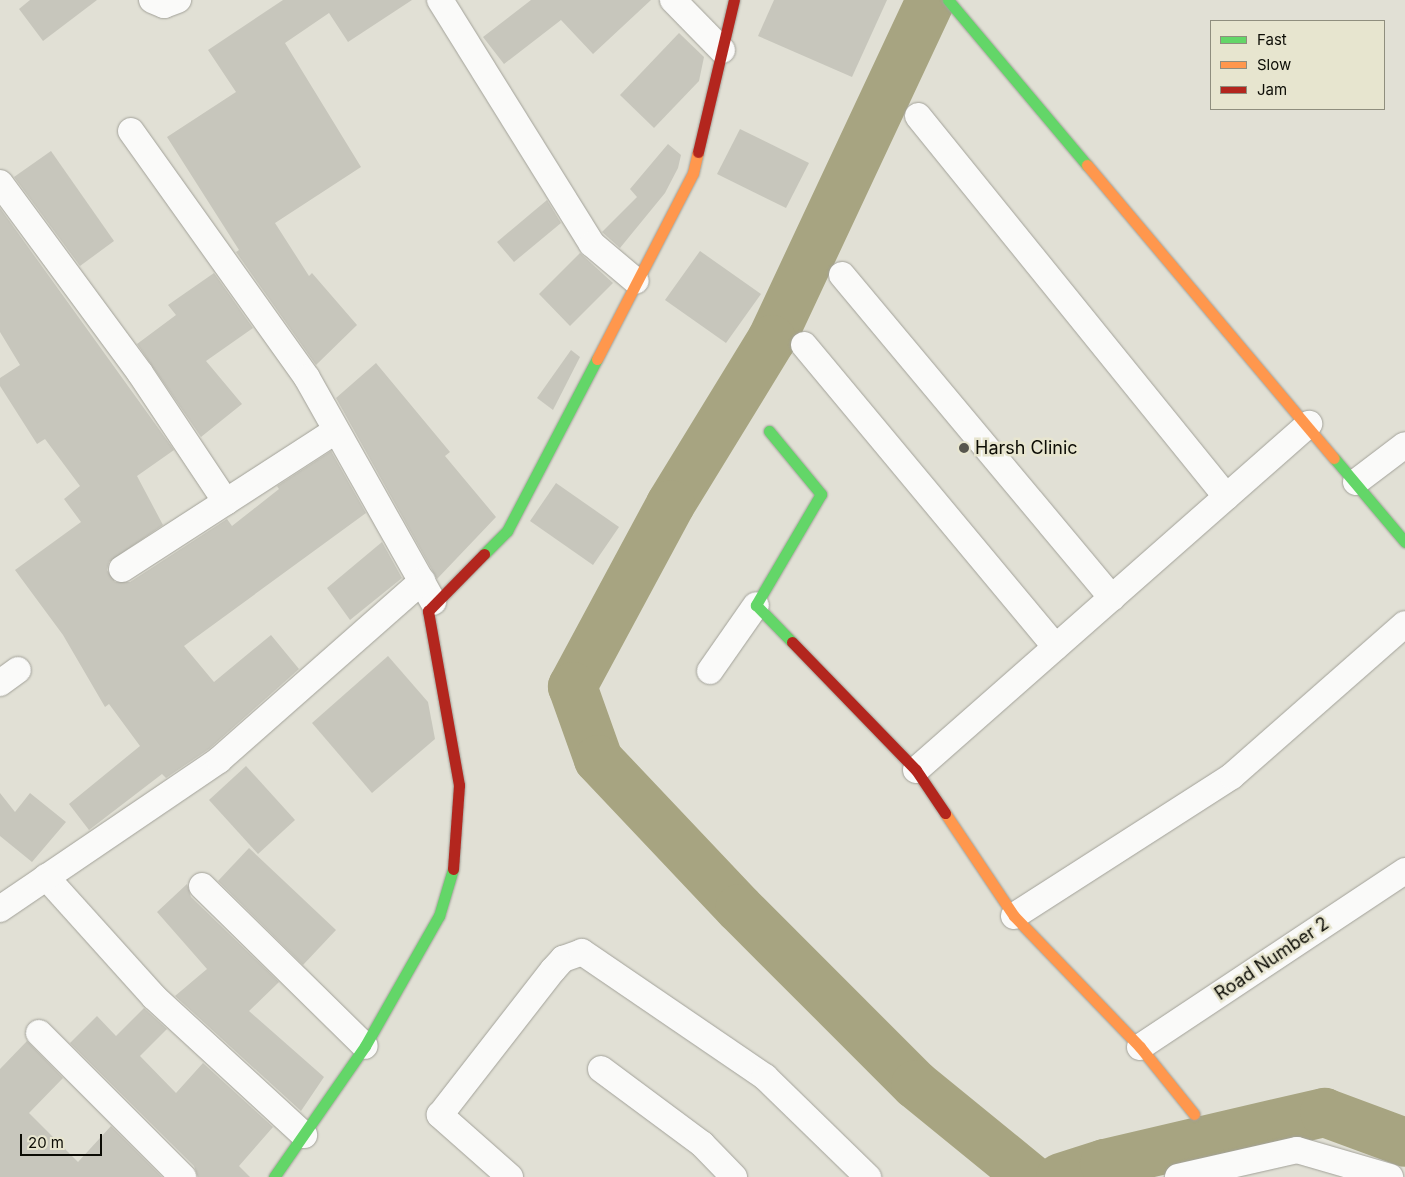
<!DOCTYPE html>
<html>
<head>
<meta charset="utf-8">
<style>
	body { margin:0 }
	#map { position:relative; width:1405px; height:1177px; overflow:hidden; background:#e1e0d5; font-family:Inter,sans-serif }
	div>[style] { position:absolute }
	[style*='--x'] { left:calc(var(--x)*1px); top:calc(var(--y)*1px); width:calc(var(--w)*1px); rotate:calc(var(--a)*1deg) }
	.river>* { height:49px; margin:-24.5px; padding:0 24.5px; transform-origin:24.5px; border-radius:24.5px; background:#a7a481 }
	.building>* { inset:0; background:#c7c6bc }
	.roads { filter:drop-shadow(0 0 1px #a2a199) drop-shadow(0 0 1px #a2a199) }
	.street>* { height:26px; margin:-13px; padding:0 13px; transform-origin:13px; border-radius:13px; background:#fafaf9 }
	.fast>* { height:11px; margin:-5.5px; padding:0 5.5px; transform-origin:5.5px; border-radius:5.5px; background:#63d668 }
	.slow>* { height:11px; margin:-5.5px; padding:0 5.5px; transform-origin:5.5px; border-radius:5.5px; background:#ff974d }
	.jam>* { height:11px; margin:-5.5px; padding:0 5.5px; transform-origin:5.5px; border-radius:5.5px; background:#b3261e }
	.dots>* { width:14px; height:14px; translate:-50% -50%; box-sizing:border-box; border:2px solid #e7e5cf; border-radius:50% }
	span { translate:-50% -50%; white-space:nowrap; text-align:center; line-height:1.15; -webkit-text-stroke:5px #e7e5cf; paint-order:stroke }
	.poi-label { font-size:18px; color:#0c0c05 }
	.left { translate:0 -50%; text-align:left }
	.street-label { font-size:18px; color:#0c0c05 }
	.legend { position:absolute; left:1210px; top:20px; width:175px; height:90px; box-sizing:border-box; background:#e7e5cf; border:1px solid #8f8e7e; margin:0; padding:6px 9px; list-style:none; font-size:15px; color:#0c0c05 }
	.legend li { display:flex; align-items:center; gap:10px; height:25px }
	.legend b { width:25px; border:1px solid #8f8e7e }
	.scale { position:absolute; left:20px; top:1134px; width:82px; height:22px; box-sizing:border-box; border:2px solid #0c0c05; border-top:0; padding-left:6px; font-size:15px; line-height:18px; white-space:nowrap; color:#0c0c05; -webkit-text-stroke:4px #e7e5cf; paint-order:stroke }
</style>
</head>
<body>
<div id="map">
	<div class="river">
		<i style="--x:930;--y:0;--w:374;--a:115.1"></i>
		<i style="--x:771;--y:339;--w:193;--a:121.5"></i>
		<i style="--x:670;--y:504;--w:207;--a:118.3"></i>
		<i style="--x:572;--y:686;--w:77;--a:70.4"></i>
		<i style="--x:598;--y:759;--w:205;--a:46.6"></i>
		<i style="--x:739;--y:908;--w:249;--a:45"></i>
		<i style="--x:915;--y:1084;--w:147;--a:39.2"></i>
		<i style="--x:1060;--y:1177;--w:46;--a:-17.7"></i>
		<i style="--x:1104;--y:1163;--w:226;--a:-13.1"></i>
		<i style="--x:1324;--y:1112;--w:86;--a:20.3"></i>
	</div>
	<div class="building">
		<i style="clip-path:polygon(30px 0,97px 0,43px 41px,19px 9px)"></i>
		<i style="clip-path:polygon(283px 0,412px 0,348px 42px,329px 13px,285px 43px,361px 167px,275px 223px,309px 276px,312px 273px,357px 325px,316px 365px,236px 252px,239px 250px,167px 137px,236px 92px,208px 50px)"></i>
		<i style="clip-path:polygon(531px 0,651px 0,593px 54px,561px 20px,504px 64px,483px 37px)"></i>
		<i style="clip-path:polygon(774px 0,887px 0,852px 77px,758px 36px)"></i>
		<i style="clip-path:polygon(679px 33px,704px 57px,699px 81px,654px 128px,620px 95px)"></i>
		<i style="clip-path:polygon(740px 129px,809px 163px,786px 208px,717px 174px)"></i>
		<i style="clip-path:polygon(668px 144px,681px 155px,678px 168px,665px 193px,620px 248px,602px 232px,637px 197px,630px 189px)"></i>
		<i style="clip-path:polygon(51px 151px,114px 241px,80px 266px,14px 177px)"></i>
		<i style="clip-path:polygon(547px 200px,561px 223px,514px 262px,497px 242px)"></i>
		<i style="clip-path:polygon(0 208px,174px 450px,137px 476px,163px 525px,109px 562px,107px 570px,115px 582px,130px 582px,227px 519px,232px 526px,279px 489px,277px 486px,331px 451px,366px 513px,184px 646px,214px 682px,271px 635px,299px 669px,209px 749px,166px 778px,162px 774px,89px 830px,69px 804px,140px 746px,109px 704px,105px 707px,63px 635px,15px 570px,81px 522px,64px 499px,80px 486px,45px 439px,37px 444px,0 386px,0 378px,20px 365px,0 332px)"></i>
		<i style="clip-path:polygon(700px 251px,761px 294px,726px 343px,665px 300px)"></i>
		<i style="clip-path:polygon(580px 253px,613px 283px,570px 326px,539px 294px)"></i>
		<i style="clip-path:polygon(214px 273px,253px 328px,206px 361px,242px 404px,201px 437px,137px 344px,176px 315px,168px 305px)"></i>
		<i style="clip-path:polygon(571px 350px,580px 357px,553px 410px,537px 398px)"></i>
		<i style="clip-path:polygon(376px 363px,450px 452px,445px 456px,496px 517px,437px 579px,336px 398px)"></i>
		<i style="clip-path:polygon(556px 483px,619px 527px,593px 565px,530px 521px)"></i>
		<i style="clip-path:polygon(382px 542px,402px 578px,350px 620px,327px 588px)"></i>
		<i style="clip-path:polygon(388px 656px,428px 702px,435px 739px,372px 793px,312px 723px)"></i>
		<i style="clip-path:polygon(246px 766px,295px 820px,258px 854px,209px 800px)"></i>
		<i style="clip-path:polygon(0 793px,15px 812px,30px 793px,66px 822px,32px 862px,0 836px)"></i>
		<i style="clip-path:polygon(249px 848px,336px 930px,303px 965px,218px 881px)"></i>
		<i style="clip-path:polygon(187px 884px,191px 897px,279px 982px,249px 1011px,324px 1077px,301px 1111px,175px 996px,207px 969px,157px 912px)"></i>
		<i style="clip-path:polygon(144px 1008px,167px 1029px,140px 1056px,176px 1093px,203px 1063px,273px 1127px,239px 1166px,250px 1177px,198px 1177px,194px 1166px,70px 1043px,97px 1016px,116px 1036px)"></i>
		<i style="clip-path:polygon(27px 1041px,63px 1078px,29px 1113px,78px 1162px,111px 1126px,162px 1177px,0 1177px,0 1069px)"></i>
	</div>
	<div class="roads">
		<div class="street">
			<i style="--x:152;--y:0;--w:13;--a:23"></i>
			<i style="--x:164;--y:5;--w:15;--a:-20"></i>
			<i style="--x:440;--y:0;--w:287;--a:58.1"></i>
			<i style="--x:592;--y:244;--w:57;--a:40.1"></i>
			<i style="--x:673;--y:0;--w:70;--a:45.6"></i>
			<i style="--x:918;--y:116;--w:490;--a:51"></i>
			<i style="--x:131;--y:131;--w:303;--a:54.5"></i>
			<i style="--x:307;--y:378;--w:257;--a:60.6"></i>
			<i style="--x:0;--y:183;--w:236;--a:53.6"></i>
			<i style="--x:140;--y:373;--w:155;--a:56.3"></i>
			<i style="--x:842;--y:275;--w:421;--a:50.1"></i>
			<i style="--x:804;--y:345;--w:393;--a:50.2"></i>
			<i style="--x:1356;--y:482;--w:61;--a:-37.1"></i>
			<i style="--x:122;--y:569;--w:254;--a:-32.9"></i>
			<i style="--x:710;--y:671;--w:80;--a:-55.1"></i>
			<i style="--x:0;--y:683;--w:22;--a:-36"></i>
			<i style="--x:916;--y:770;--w:524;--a:-41.36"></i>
			<i style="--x:46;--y:877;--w:161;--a:48"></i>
			<i style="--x:154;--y:997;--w:204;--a:42.6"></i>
			<i style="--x:202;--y:886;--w:228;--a:44.5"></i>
			<i style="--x:0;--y:909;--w:265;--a:-34.2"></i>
			<i style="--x:219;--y:760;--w:271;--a:-41.4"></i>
			<i style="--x:1014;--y:916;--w:259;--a:-32.7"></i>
			<i style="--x:1232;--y:776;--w:230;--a:-41.3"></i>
			<i style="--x:39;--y:1033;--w:204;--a:45"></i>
			<i style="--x:1140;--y:1047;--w:318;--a:-33.6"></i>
			<i style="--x:601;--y:1069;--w:126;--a:36.6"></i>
			<i style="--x:702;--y:1144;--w:46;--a:45.9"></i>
			<i style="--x:510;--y:1177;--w:94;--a:-138.5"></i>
			<i style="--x:440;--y:1115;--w:184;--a:-52.1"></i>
			<i style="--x:553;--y:970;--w:15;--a:-48"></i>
			<i style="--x:563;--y:959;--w:20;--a:-20"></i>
			<i style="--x:582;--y:952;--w:222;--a:34.3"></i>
			<i style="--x:765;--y:1077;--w:144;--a:44.2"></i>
			<i style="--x:1178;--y:1177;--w:122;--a:-12.8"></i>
			<i style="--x:1297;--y:1150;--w:97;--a:16.2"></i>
		</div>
		<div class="fast">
			<i style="--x:948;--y:0;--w:216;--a:49.9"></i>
			<i style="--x:769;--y:431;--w:82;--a:50.5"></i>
			<i style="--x:821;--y:494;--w:129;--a:120.4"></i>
			<i style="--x:756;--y:605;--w:52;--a:45.8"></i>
			<i style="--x:1334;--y:458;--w:110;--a:49.8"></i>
			<i style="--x:484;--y:554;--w:33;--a:-45"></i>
			<i style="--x:507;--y:531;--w:194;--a:-62.4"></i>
			<i style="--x:274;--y:1177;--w:160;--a:-55.2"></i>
			<i style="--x:365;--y:1046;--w:150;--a:-60.4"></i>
			<i style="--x:439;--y:916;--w:49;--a:-73.4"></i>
		</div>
		<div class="slow">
			<i style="--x:1087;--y:165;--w:383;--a:49.9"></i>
			<i style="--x:597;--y:359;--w:209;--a:-62.7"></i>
			<i style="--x:693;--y:173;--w:22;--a:-77"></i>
			<i style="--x:945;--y:813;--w:124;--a:56.2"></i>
			<i style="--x:1014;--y:916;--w:182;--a:46.1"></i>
			<i style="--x:1140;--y:1047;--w:86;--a:51.1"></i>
		</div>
		<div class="jam">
			<i style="--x:698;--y:152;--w:156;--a:-76.7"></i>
			<i style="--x:792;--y:642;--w:178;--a:45.9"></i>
			<i style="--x:916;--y:770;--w:52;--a:56"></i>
			<i style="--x:453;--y:869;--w:84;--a:-85.9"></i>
			<i style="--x:459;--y:785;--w:177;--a:-100.1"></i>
			<i style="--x:428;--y:611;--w:80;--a:-45.5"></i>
		</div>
	</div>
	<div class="dots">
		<i style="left:964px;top:448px;background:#57564e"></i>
	</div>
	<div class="poi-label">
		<span class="left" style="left:975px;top:448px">Harsh Clinic</span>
	</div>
	<div class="street-label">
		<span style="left:1272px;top:959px;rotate:-34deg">Road Number 2</span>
	</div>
	<ul class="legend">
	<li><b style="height:6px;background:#63d668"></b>Fast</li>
	<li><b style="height:6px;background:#ff974d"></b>Slow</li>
	<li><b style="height:6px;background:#b3261e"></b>Jam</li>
	</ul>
	<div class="scale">20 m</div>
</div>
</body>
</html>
